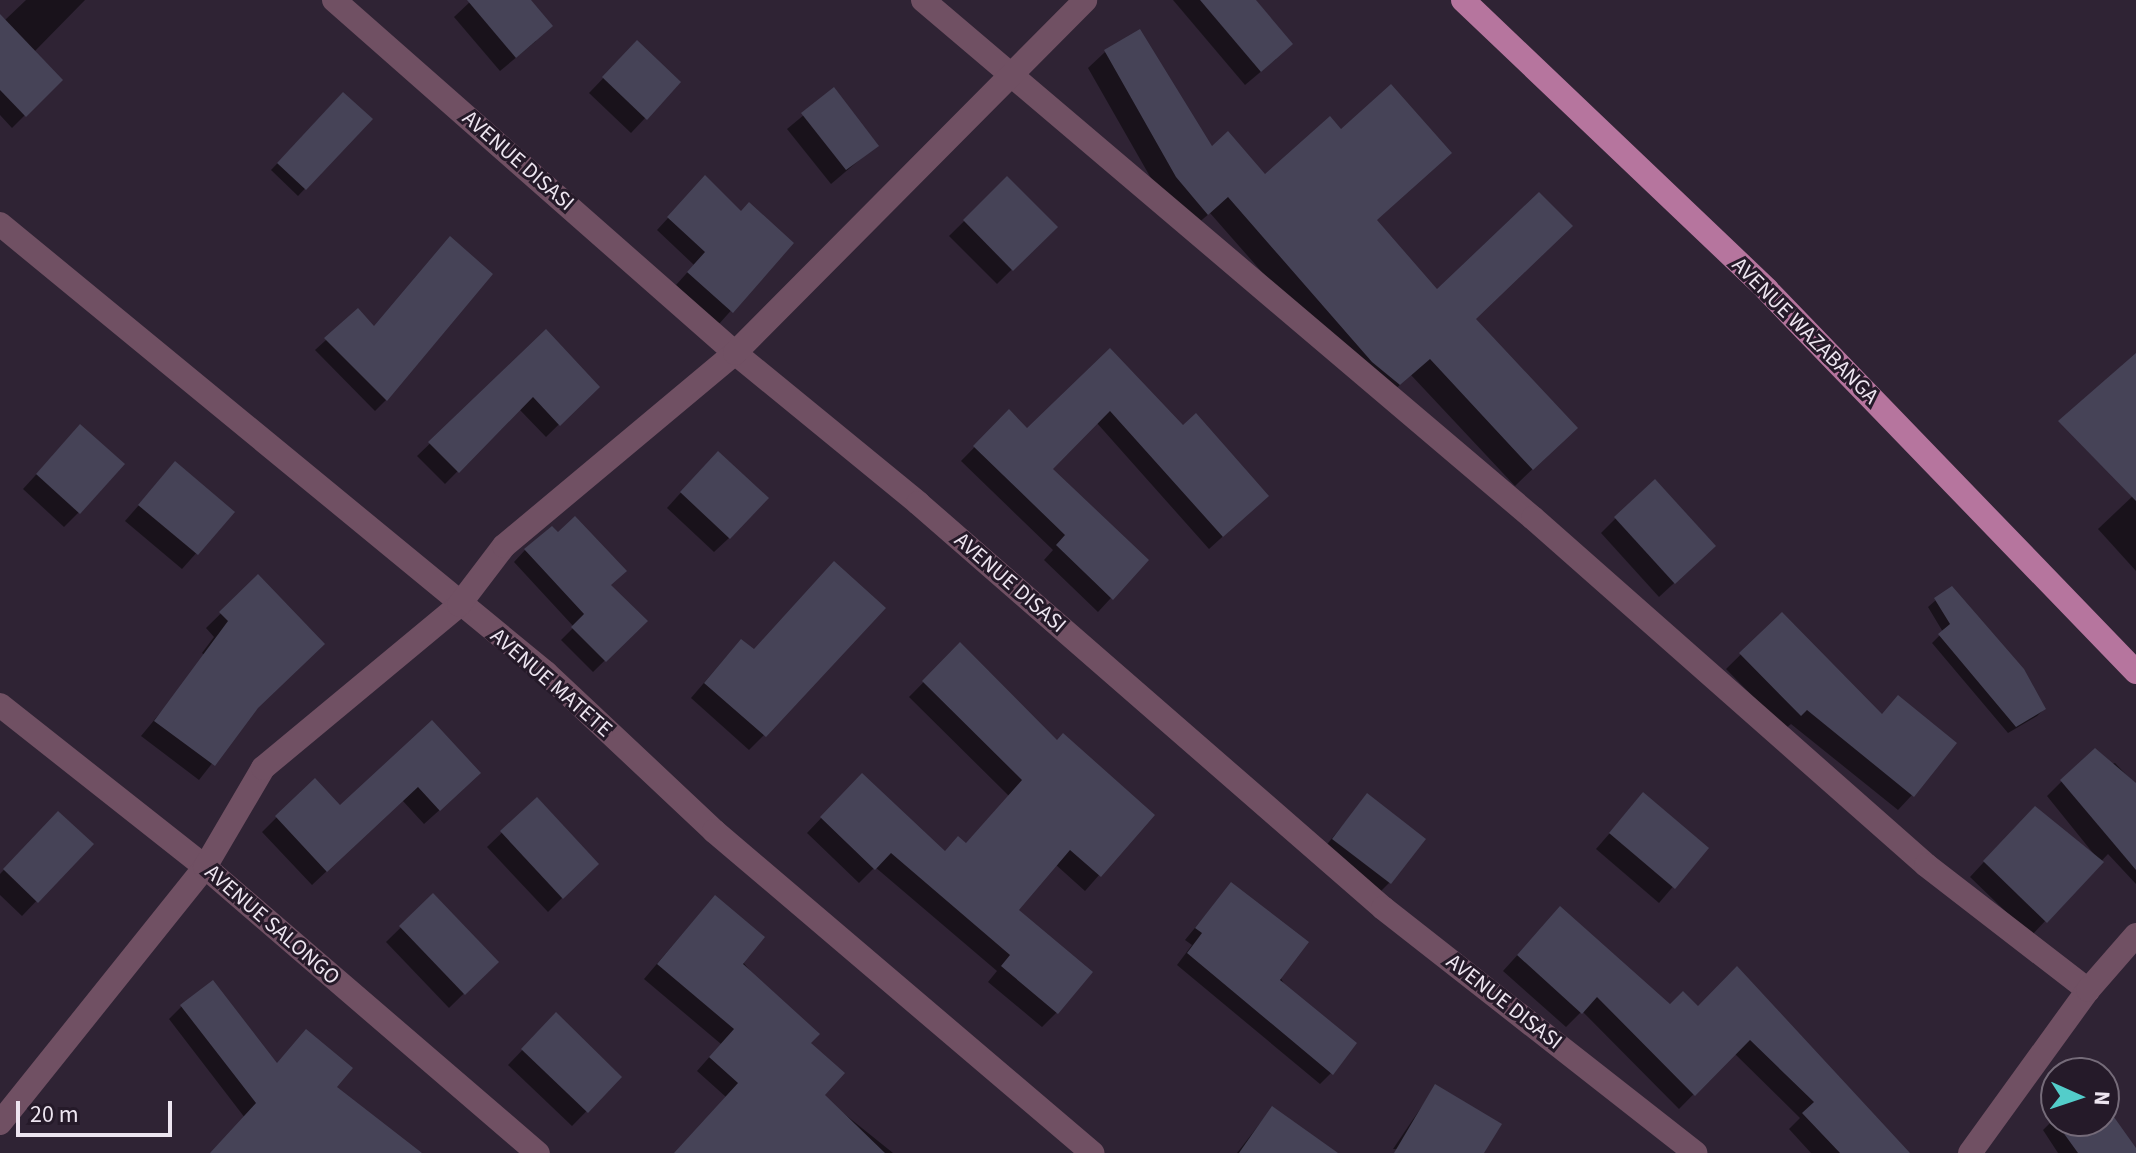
<!DOCTYPE html>
<html>
<head>
<meta charset="utf-8">
<style>
	body { margin:0 }
	#map { position:relative; width:2136px; height:1153px; overflow:hidden; background:#2f2334; font-family:"Source Sans 3",sans-serif }
	div>[style] { position:absolute }
	[style*='--x'] { left:calc(var(--x)*1px); top:calc(var(--y)*1px); width:calc(var(--w)*1px); rotate:calc(var(--a)*1deg) }
	.shadow>* { inset:0; background:#0007 }
	.building>* { inset:0; background:#464357 }
	.minor>* { height:24px; margin:-12px; padding:0 12px; transform-origin:12px; border-radius:12px; background:#705063 }
	.major>* { height:24px; margin:-12px; padding:0 12px; transform-origin:12px; border-radius:12px; background:#b6759e }
	span { translate:-50% -50%; white-space:nowrap; text-align:center; line-height:1.15; -webkit-text-stroke:6px #251a29; paint-order:stroke }
	.street-label { font-size:22px; color:#ede5f0 }
	.north { position:absolute; left:2040px; top:1057px; width:80px; height:80px; box-sizing:border-box; background:#251a29; border:2px solid #756b79; border-radius:50%; rotate:93deg; font-size:22px; font-weight:700; line-height:32px; text-align:center; color:#ede5f0 }
	.north::after { content:''; display:block; margin:auto; width:28px; height:36px; background:#53cdca; clip-path:polygon(50% 0,100% 100%,50% 72%,0 100%) }
	.scale { position:absolute; left:16px; top:1101px; width:156px; height:36px; box-sizing:border-box; border:4px solid #ede5f0; border-top:0; padding-left:10px; font-size:24px; line-height:28px; white-space:nowrap; color:#ede5f0; -webkit-text-stroke:6px #251a29; paint-order:stroke }
</style>
</head>
<body>
<div id="map">
	<div class="shadow">
		<i style="clip-path:polygon(26px 0,85px 0,34px 52px,60px 80px,12px 128px,0 115px,0 15px,5px 20px)"></i>
		<i style="clip-path:polygon(472px 0,528px 0,536px 41px,500px 71px,454px 17px)"></i>
		<i style="clip-path:polygon(1173px 0,1253px 0,1276px 59px,1245px 85px)"></i>
		<i style="clip-path:polygon(637px 43px,679px 82px,631px 133px,589px 93px)"></i>
		<i style="clip-path:polygon(1105px 52px,1211px 149px,1265px 177px,1341px 132px,1375px 221px,1437px 292px,1474px 319px,1575px 428px,1515px 486px,1411px 375px,1382px 401px,1355px 378px,1210px 213px,1190px 230px,1160px 194px,1088px 68px)"></i>
		<i style="clip-path:polygon(834px 90px,876px 146px,831px 184px,787px 129px)"></i>
		<i style="clip-path:polygon(343px 95px,370px 119px,298px 196px,271px 170px)"></i>
		<i style="clip-path:polygon(1007px 179px,1055px 227px,997px 284px,949px 236px)"></i>
		<i style="clip-path:polygon(693px 191px,791px 243px,719px 324px,676px 285px,694px 265px,657px 230px)"></i>
		<i style="clip-path:polygon(373px 328px,386px 400px,375px 411px,315px 350px,326px 340px)"></i>
		<i style="clip-path:polygon(546px 332px,597px 387px,546px 437px,519px 409px,445px 484px,417px 456px)"></i>
		<i style="clip-path:polygon(1110px 351px,1253px 509px,1209px 549px,1096px 422px,1050px 469px,1146px 560px,1098px 612px,1044px 560px,1053px 550px,961px 461px,1009px 412px,1027px 431px)"></i>
		<i style="clip-path:polygon(66px 442px,79px 512px,64px 527px,23px 489px)"></i>
		<i style="clip-path:polygon(175px 464px,232px 513px,182px 569px,125px 521px)"></i>
		<i style="clip-path:polygon(703px 468px,729px 538px,714px 552px,667px 508px)"></i>
		<i style="clip-path:polygon(2136px 493px,2136px 571px,2098px 529px)"></i>
		<i style="clip-path:polygon(1616px 518px,1698px 561px,1659px 597px,1601px 533px)"></i>
		<i style="clip-path:polygon(525px 550px,609px 585px,645px 621px,593px 672px,561px 640px,574px 627px,514px 562px)"></i>
		<i style="clip-path:polygon(258px 577px,255px 709px,199px 780px,141px 736px,180px 689px,229px 677px,202px 653px,214px 637px,206px 628px)"></i>
		<i style="clip-path:polygon(1936px 600px,2044px 709px,2037px 716px,2008px 733px,1932px 643px,1943px 632px,1928px 607px)"></i>
		<i style="clip-path:polygon(1782px 614px,1912px 795px,1898px 810px,1791px 724px,1785px 729px,1726px 669px)"></i>
		<i style="clip-path:polygon(960px 645px,1057px 742px,1152px 815px,1085px 891px,1055px 864px,1016px 910px,1057px 1012px,1042px 1027px,988px 982px,997px 971px,875px 867px,859px 883px,807px 833px,862px 775px,944px 853px,965px 845px,1009px 796px,909px 697px)"></i>
		<i style="clip-path:polygon(753px 652px,764px 735px,749px 750px,691px 698px,727px 656px)"></i>
		<i style="clip-path:polygon(431px 723px,464px 788px,424px 824px,402px 800px,312px 885px,262px 832px,277px 817px,339px 808px)"></i>
		<i style="clip-path:polygon(2115px 763px,2136px 785px,2136px 884px,2108px 854px,2031px 936px,1970px 877px,2020px 823px,2097px 858px,2047px 796px,2062px 781px)"></i>
		<i style="clip-path:polygon(1643px 795px,1706px 848px,1659px 903px,1596px 849px)"></i>
		<i style="clip-path:polygon(1367px 796px,1389px 883px,1375px 897px,1319px 854px)"></i>
		<i style="clip-path:polygon(536px 800px,596px 864px,548px 912px,487px 847px)"></i>
		<i style="clip-path:polygon(58px 813px,91px 844px,22px 916px,0 895px,0 874px)"></i>
		<i style="clip-path:polygon(1231px 884px,1331px 1073px,1320px 1084px,1177px 965px,1192px 945px,1185px 940px)"></i>
		<i style="clip-path:polygon(433px 896px,496px 962px,449px 1008px,386px 942px)"></i>
		<i style="clip-path:polygon(1560px 908px,1670px 1007px,1697px 1009px,1737px 969px,1883px 1153px,1811px 1153px,1789px 1129px,1800px 1118px,1734px 1053px,1679px 1109px,1582px 1011px,1566px 1027px,1503px 971px)"></i>
		<i style="clip-path:polygon(702px 911px,808px 1043px,822px 1096px,893px 1153px,675px 1153px,726px 1097px,697px 1071px,721px 1044px,644px 979px)"></i>
		<i style="clip-path:polygon(182px 1006px,276px 1065px,334px 1088px,407px 1153px,309px 1153px,265px 1144px,169px 1019px)"></i>
		<i style="clip-path:polygon(556px 1015px,620px 1077px,572px 1126px,508px 1065px)"></i>
		<i style="clip-path:polygon(1435px 1087px,1482px 1153px,1393px 1149px)"></i>
		<i style="clip-path:polygon(2104px 1107px,2136px 1153px,2058px 1153px,2043px 1130px,2056px 1117px,2104px 1121px)"></i>
		<i style="clip-path:polygon(1272px 1108px,1335px 1153px,1237px 1153px)"></i>
	</div>
	<div class="building">
		<i style="clip-path:polygon(467px 0,531px 0,553px 26px,516px 58px)"></i>
		<i style="clip-path:polygon(1200px 0,1256px 0,1293px 44px,1261px 72px)"></i>
		<i style="clip-path:polygon(0 14px,63px 80px,26px 117px,0 90px)"></i>
		<i style="clip-path:polygon(1140px 29px,1212px 146px,1228px 131px,1265px 174px,1330px 116px,1341px 129px,1391px 84px,1452px 153px,1377px 220px,1437px 289px,1539px 192px,1573px 226px,1476px 319px,1578px 428px,1533px 470px,1430px 359px,1400px 385px,1372px 362px,1228px 197px,1208px 215px,1176px 177px,1104px 50px)"></i>
		<i style="clip-path:polygon(637px 40px,681px 82px,647px 120px,602px 77px)"></i>
		<i style="clip-path:polygon(834px 87px,879px 146px,846px 170px,801px 113px)"></i>
		<i style="clip-path:polygon(343px 92px,373px 119px,306px 190px,277px 163px)"></i>
		<i style="clip-path:polygon(705px 175px,741px 211px,749px 202px,794px 243px,733px 313px,687px 272px,705px 252px,667px 217px)"></i>
		<i style="clip-path:polygon(1007px 176px,1058px 227px,1013px 271px,963px 220px)"></i>
		<i style="clip-path:polygon(450px 236px,493px 274px,387px 401px,324px 338px,358px 308px,374px 326px)"></i>
		<i style="clip-path:polygon(546px 329px,600px 387px,560px 426px,533px 397px,459px 473px,428px 442px)"></i>
		<i style="clip-path:polygon(1110px 348px,1183px 425px,1196px 413px,1269px 496px,1223px 537px,1110px 411px,1053px 469px,1149px 560px,1113px 600px,1056px 545px,1065px 535px,973px 446px,1009px 409px,1027px 428px)"></i>
		<i style="clip-path:polygon(2136px 353px,2136px 501px,2058px 421px)"></i>
		<i style="clip-path:polygon(80px 424px,125px 464px,80px 514px,36px 474px)"></i>
		<i style="clip-path:polygon(718px 451px,769px 498px,730px 539px,680px 492px)"></i>
		<i style="clip-path:polygon(175px 461px,235px 512px,198px 555px,138px 505px)"></i>
		<i style="clip-path:polygon(1655px 479px,1716px 546px,1675px 584px,1614px 517px)"></i>
		<i style="clip-path:polygon(575px 516px,627px 571px,611px 585px,648px 621px,606px 662px,571px 627px,584px 614px,524px 549px,552px 526px,558px 532px)"></i>
		<i style="clip-path:polygon(834px 561px,886px 608px,766px 737px,704px 683px,741px 639px,754px 649px)"></i>
		<i style="clip-path:polygon(258px 574px,325px 644px,258px 708px,215px 766px,154px 721px,228px 621px,219px 612px)"></i>
		<i style="clip-path:polygon(1952px 586px,2024px 669px,2046px 709px,2016px 727px,1938px 634px,1950px 624px,1934px 598px)"></i>
		<i style="clip-path:polygon(1782px 612px,1882px 714px,1898px 695px,1957px 743px,1914px 797px,1807px 710px,1801px 716px,1739px 653px)"></i>
		<i style="clip-path:polygon(960px 642px,1057px 740px,1063px 733px,1155px 815px,1101px 877px,1070px 850px,1019px 910px,1093px 972px,1058px 1014px,1001px 966px,1010px 955px,891px 853px,875px 870px,820px 817px,862px 773px,945px 851px,958px 836px,966px 843px,1022px 780px,922px 681px)"></i>
		<i style="clip-path:polygon(432px 720px,481px 773px,440px 811px,418px 787px,327px 872px,275px 816px,315px 778px,340px 805px)"></i>
		<i style="clip-path:polygon(2095px 748px,2136px 783px,2136px 870px,2060px 780px)"></i>
		<i style="clip-path:polygon(1643px 792px,1709px 848px,1675px 889px,1609px 833px)"></i>
		<i style="clip-path:polygon(1367px 793px,1426px 839px,1391px 884px,1332px 839px)"></i>
		<i style="clip-path:polygon(537px 797px,599px 864px,563px 899px,500px 831px)"></i>
		<i style="clip-path:polygon(2035px 806px,2104px 862px,2047px 923px,1983px 861px)"></i>
		<i style="clip-path:polygon(58px 811px,94px 844px,38px 903px,3px 869px)"></i>
		<i style="clip-path:polygon(1231px 882px,1309px 942px,1280px 980px,1357px 1043px,1333px 1075px,1187px 953px,1202px 933px,1195px 928px)"></i>
		<i style="clip-path:polygon(433px 893px,499px 962px,465px 995px,399px 926px)"></i>
		<i style="clip-path:polygon(715px 895px,765px 937px,743px 964px,820px 1034px,811px 1043px,845px 1073px,825px 1095px,885px 1153px,674px 1153px,738px 1083px,709px 1057px,734px 1029px,657px 964px)"></i>
		<i style="clip-path:polygon(1560px 906px,1670px 1004px,1683px 991px,1698px 1006px,1737px 966px,1910px 1153px,1840px 1153px,1802px 1113px,1814px 1102px,1750px 1040px,1695px 1096px,1597px 997px,1582px 1014px,1517px 955px)"></i>
		<i style="clip-path:polygon(213px 980px,277px 1063px,306px 1029px,353px 1068px,337px 1087px,422px 1153px,210px 1153px,256px 1103px,180px 1005px)"></i>
		<i style="clip-path:polygon(556px 1012px,622px 1077px,588px 1113px,521px 1049px)"></i>
		<i style="clip-path:polygon(1435px 1084px,1502px 1124px,1484px 1153px,1394px 1153px)"></i>
		<i style="clip-path:polygon(2104px 1103px,2136px 1148px,2136px 1153px,2078px 1153px,2052px 1117px,2104px 1121px)"></i>
		<i style="clip-path:polygon(1272px 1106px,1338px 1153px,1239px 1153px)"></i>
	</div>
	<div class="minor">
		<i style="--x:334;--y:0;--w:534;--a:41.36"></i>
		<i style="--x:735;--y:353;--w:237;--a:39.3"></i>
		<i style="--x:918;--y:503;--w:617;--a:41.05"></i>
		<i style="--x:1383;--y:908;--w:397;--a:38.1"></i>
		<i style="--x:923;--y:0;--w:800;--a:40.34"></i>
		<i style="--x:1533;--y:518;--w:524;--a:41.44"></i>
		<i style="--x:1926;--y:865;--w:205;--a:37.7"></i>
		<i style="--x:0;--y:224;--w:707;--a:39.43"></i>
		<i style="--x:546;--y:673;--w:231;--a:43.2"></i>
		<i style="--x:714;--y:831;--w:497;--a:40.4"></i>
		<i style="--x:0;--y:705;--w:261;--a:38.3"></i>
		<i style="--x:205;--y:867;--w:439;--a:40.7"></i>
		<i style="--x:0;--y:1123;--w:328;--a:-51.3"></i>
		<i style="--x:205;--y:867;--w:115;--a:-59.6"></i>
		<i style="--x:263;--y:768;--w:255;--a:-39.7"></i>
		<i style="--x:459;--y:605;--w:74;--a:-52.7"></i>
		<i style="--x:504;--y:546;--w:301;--a:-39.9"></i>
		<i style="--x:735;--y:353;--w:497;--a:-45.2"></i>
		<i style="--x:1970;--y:1153;--w:201;--a:-54.1"></i>
		<i style="--x:2088;--y:990;--w:73;--a:-48.9"></i>
	</div>
	<div class="major">
		<i style="--x:1463;--y:0;--w:420;--a:43.6"></i>
		<i style="--x:1767;--y:290;--w:531;--a:45.99"></i>
	</div>
	<div class="street-label">
		<span style="left:518px;top:161px;rotate:41deg">AVENUE DISASI</span>
		<span style="left:1805px;top:331px;rotate:45deg">AVENUE WAZABANGA</span>
		<span style="left:1010px;top:583px;rotate:41deg">AVENUE DISASI</span>
		<span style="left:551px;top:683px;rotate:41deg">AVENUE MATETE</span>
		<span style="left:272px;top:925px;rotate:41deg">AVENUE SALONGO</span>
		<span style="left:1504px;top:1002px;rotate:38deg">AVENUE DISASI</span>
	</div>
	<div class="north">N</div>
	<div class="scale">20 m</div>
</div>
</body>
</html>
